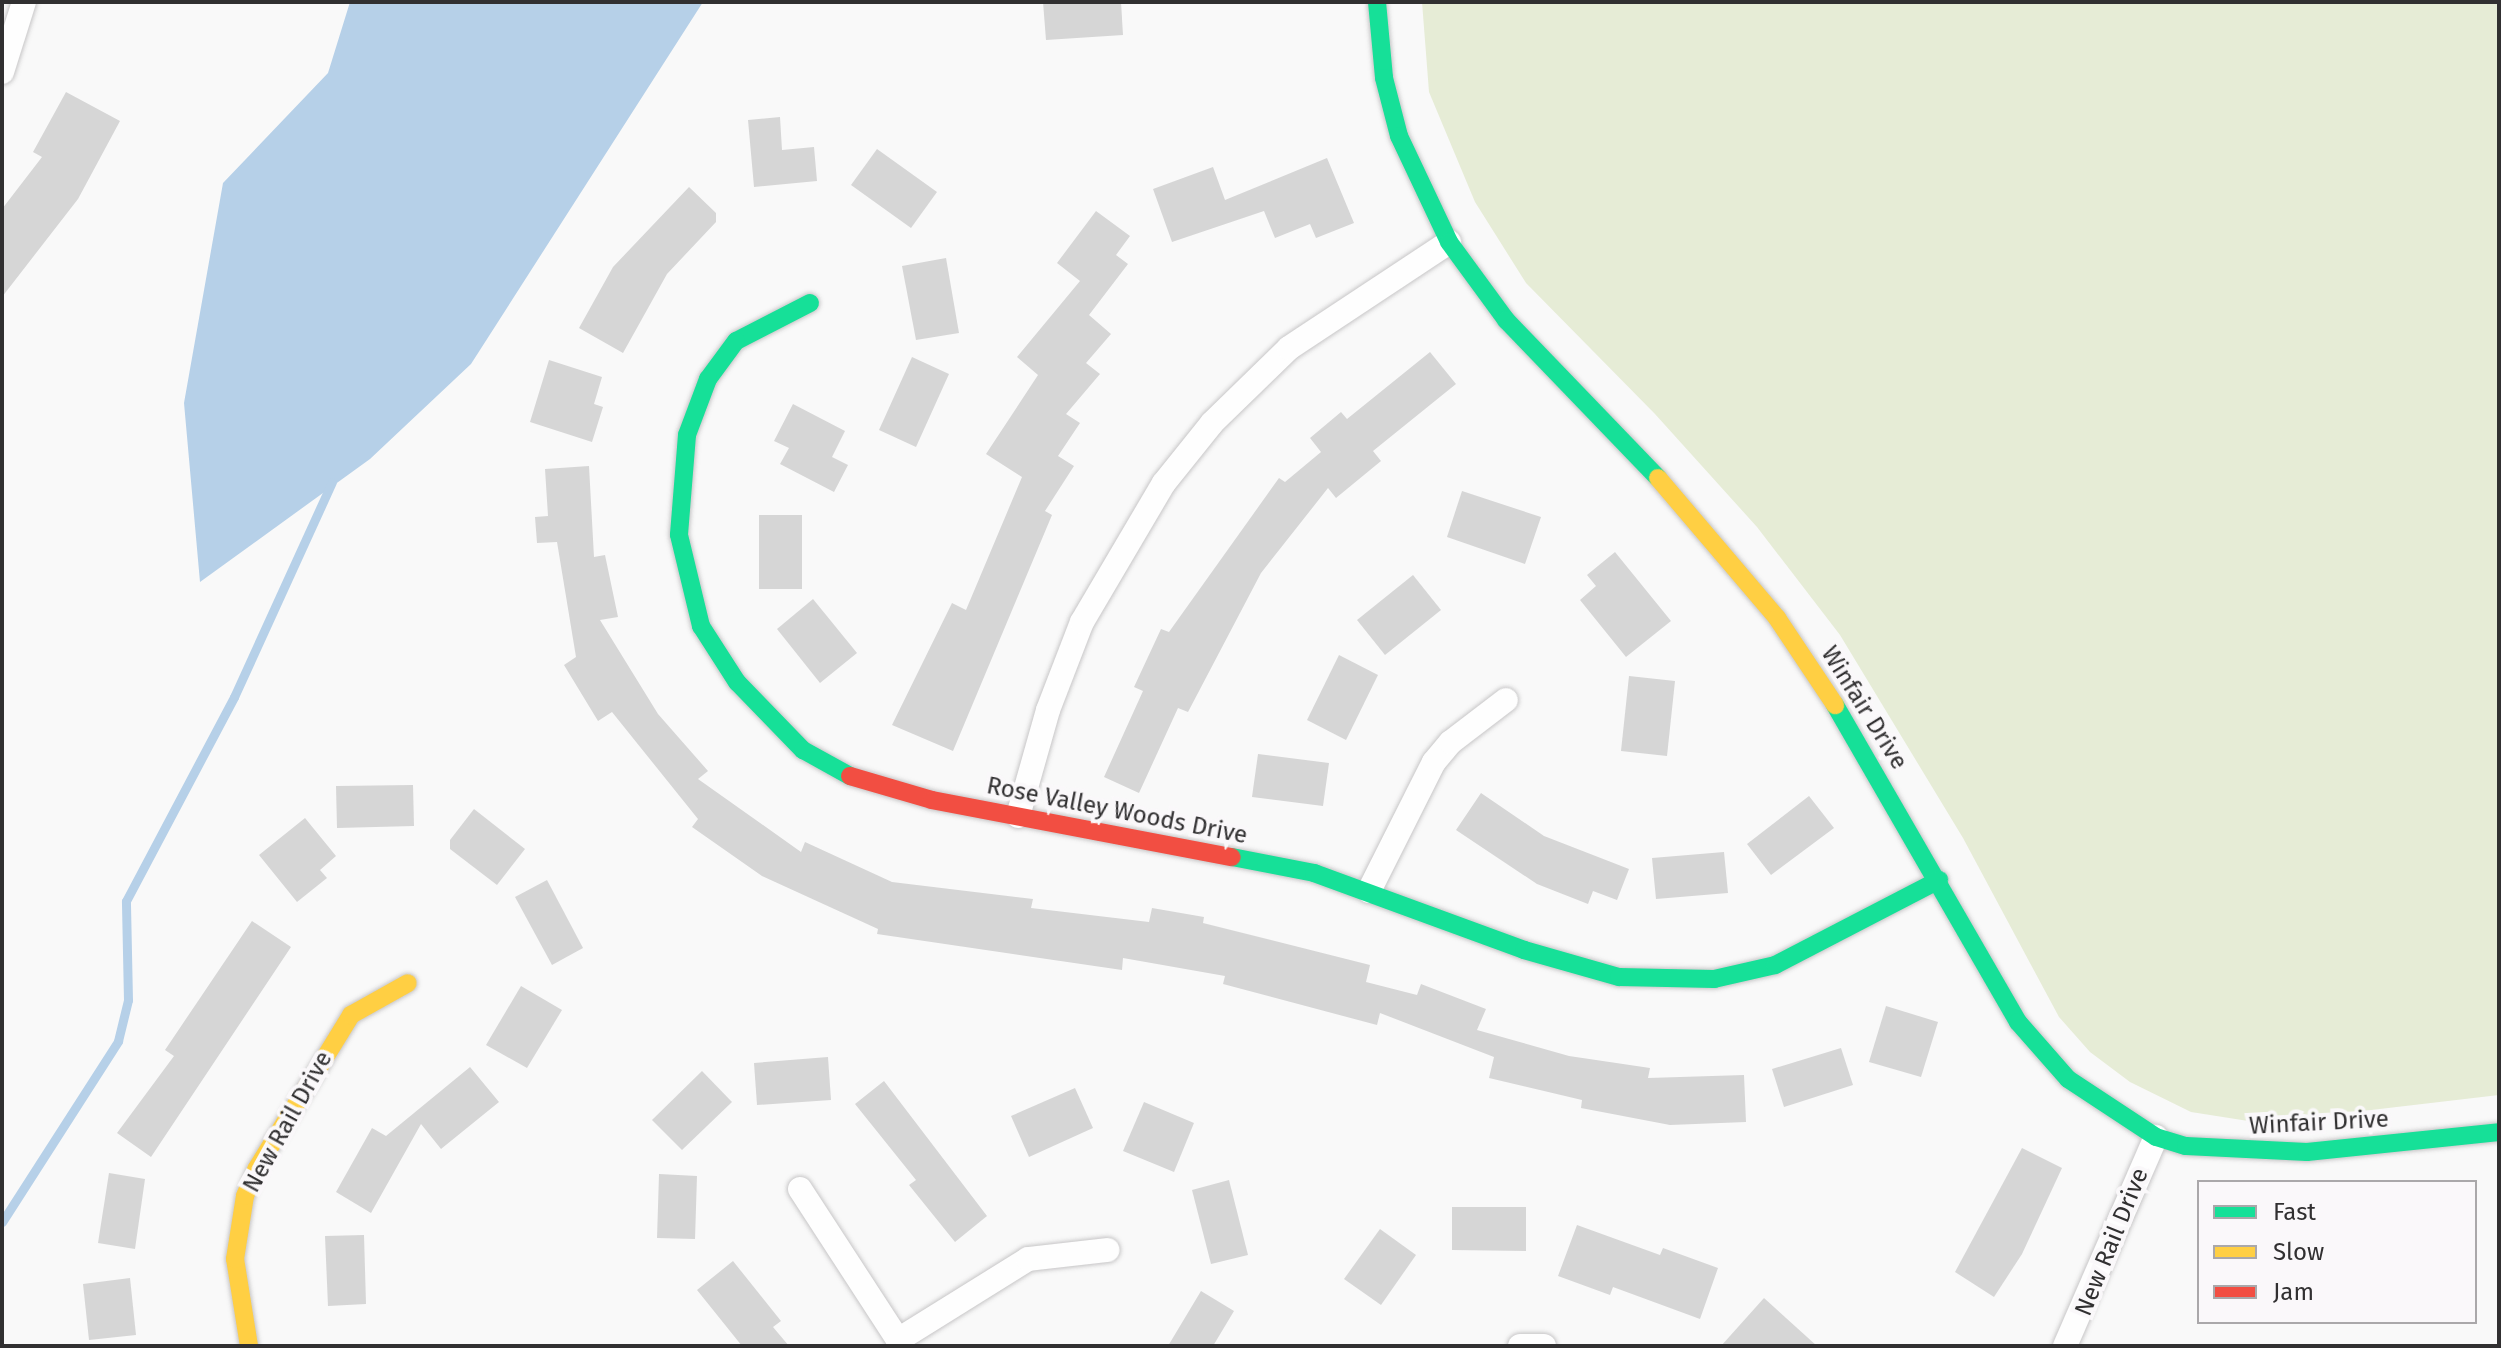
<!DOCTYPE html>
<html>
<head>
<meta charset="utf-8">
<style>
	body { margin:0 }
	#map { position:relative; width:2501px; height:1348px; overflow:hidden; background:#f9f9f9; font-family:"Fira Sans",sans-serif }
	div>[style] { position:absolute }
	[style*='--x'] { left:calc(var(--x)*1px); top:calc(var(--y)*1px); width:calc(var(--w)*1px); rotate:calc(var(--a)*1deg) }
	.green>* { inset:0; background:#e6ecd6 }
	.water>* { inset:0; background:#b6d0e8 }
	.stream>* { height:9px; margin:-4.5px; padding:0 4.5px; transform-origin:4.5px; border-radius:4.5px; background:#b6d0e8 }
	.building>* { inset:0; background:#d6d6d6 }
	.roads { filter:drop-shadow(0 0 2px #c7c6c7) drop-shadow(0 0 2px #c7c6c7) }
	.street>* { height:24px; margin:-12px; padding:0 12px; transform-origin:12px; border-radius:12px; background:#fefefe }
	.fast>* { height:18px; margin:-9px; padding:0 9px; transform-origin:9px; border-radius:9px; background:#16e098 }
	.slow>* { height:18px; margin:-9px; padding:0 9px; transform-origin:9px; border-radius:9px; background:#ffcf43 }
	.jam>* { height:18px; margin:-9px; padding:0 9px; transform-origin:9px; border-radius:9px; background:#f24e42 }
	span { translate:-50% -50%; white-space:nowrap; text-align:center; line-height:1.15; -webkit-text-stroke:8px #faf8fa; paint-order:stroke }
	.street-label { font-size:24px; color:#313031 }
	.frame { position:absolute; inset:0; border:4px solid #313031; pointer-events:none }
	.legend { position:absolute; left:2197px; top:1180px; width:280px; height:144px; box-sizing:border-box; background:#faf8fa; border:2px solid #aaa8aa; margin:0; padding:10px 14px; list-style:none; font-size:24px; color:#313031 }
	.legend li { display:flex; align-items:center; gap:16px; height:40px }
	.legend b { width:40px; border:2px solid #aaa8aa }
</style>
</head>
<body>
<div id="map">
	<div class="green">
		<i style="clip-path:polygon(1422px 2px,2499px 2px,2499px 1095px,2261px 1123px,2191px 1112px,2130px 1082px,2090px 1052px,2059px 1017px,1963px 838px,1840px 635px,1757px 527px,1655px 414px,1526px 283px,1475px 202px,1429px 92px)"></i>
	</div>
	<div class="water">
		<i style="clip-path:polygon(350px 2px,703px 2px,471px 364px,370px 459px,200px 582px,184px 403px,223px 183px,328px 73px)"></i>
	</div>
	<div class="stream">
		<i style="--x:2;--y:1222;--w:215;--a:-57.3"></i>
		<i style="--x:118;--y:1041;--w:42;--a:-76.3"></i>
		<i style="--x:128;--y:1000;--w:99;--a:-91.2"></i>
		<i style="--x:126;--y:901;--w:231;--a:-62.1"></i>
		<i style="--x:234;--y:697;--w:236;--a:-65.5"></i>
	</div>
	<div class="building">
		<i style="clip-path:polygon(1043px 2px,1121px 2px,1123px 35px,1046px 40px)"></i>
		<i style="clip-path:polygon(66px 92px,120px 121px,78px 199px,2px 297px,2px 209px,42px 157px,33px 152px)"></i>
		<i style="clip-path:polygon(780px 117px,782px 150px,814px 147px,817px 181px,754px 187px,748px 120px)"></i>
		<i style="clip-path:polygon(877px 149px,937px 192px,911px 228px,851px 185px)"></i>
		<i style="clip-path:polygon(1327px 158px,1354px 223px,1316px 238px,1310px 224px,1275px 238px,1264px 211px,1172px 242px,1153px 189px,1213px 167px,1225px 200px)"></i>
		<i style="clip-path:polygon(689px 187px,716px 213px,716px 222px,667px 274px,623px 353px,579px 328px,613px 267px)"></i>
		<i style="clip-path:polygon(1096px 211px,1130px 236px,1116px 255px,1128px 264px,1089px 315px,1111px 334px,1086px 363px,1100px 374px,1066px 414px,1080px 423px,1058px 456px,1074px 466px,1045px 511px,1052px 515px,953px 751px,892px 725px,952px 603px,966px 610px,1022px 477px,986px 454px,1038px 375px,1017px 357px,1080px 281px,1057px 263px)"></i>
		<i style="clip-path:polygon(946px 258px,959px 333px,916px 340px,902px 266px)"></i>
		<i style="clip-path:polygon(1430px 352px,1456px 384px,1373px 451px,1381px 461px,1336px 498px,1328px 488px,1261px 573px,1188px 712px,1178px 708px,1139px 793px,1104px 777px,1143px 691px,1134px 687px,1161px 629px,1169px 632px,1279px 478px,1285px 482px,1321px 452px,1310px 438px,1341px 412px,1347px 419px)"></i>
		<i style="clip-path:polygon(912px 357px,949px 374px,916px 447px,879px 430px)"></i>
		<i style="clip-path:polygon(549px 360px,602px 377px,594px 404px,603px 407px,592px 442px,530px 422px)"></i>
		<i style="clip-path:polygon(793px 404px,845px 431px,832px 457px,848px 465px,834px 492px,780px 464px,789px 448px,774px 441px)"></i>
		<i style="clip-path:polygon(589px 466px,594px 557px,605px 555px,618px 617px,600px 620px,658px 714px,708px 771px,698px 779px,801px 852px,805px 842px,892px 882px,1033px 899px,1031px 908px,1149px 922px,1152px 908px,1204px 917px,1203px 923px,1370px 965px,1366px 982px,1417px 995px,1421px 984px,1486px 1009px,1477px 1030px,1569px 1056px,1650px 1068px,1648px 1078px,1744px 1075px,1746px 1122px,1670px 1125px,1581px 1108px,1582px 1100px,1489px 1078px,1494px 1057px,1380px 1013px,1377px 1025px,1223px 984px,1225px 976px,1123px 958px,1122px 970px,877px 934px,878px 929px,762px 876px,692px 827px,698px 819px,612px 712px,598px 721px,564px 665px,576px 657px,557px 542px,537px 543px,535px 517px,548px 516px,545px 469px)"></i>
		<i style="clip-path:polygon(1462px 491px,1541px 517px,1525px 564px,1447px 537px)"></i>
		<i style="clip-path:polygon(759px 515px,802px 515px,802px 589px,759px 589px)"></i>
		<i style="clip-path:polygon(1615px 552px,1671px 621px,1626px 657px,1580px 600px,1596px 586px,1587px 575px)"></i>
		<i style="clip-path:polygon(1413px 575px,1441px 610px,1385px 655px,1357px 620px)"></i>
		<i style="clip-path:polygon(813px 599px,857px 653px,820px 683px,777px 629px)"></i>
		<i style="clip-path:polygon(1339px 655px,1378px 675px,1346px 740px,1307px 720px)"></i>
		<i style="clip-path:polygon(1629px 676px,1675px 681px,1667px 756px,1621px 751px)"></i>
		<i style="clip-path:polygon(1258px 754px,1329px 763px,1323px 806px,1252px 797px)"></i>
		<i style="clip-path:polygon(413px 785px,414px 826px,337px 828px,336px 786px)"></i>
		<i style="clip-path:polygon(1481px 793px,1544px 836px,1629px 869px,1617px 900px,1593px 891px,1588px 904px,1537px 884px,1456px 830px)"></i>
		<i style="clip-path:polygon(1809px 796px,1834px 828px,1771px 875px,1747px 844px)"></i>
		<i style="clip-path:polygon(474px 809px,525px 849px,497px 885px,450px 849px,450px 840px)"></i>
		<i style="clip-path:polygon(305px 818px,336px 856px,320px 870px,327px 878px,297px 902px,259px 855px)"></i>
		<i style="clip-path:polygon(1724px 852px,1728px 893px,1656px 899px,1652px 858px)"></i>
		<i style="clip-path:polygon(547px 880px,583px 948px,552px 965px,515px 897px)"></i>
		<i style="clip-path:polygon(252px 921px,291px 947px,151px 1157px,117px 1133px,174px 1056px,165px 1050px)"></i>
		<i style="clip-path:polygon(521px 986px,562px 1010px,527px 1068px,486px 1045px)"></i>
		<i style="clip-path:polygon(1886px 1006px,1938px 1022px,1921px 1077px,1869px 1062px)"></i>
		<i style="clip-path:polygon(1841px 1048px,1853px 1085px,1784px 1107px,1772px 1069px)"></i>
		<i style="clip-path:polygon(828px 1057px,831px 1100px,757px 1105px,754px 1063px)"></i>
		<i style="clip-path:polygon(470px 1067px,499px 1102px,441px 1149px,421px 1124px,371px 1213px,336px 1192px,372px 1128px,386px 1136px)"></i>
		<i style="clip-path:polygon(702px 1071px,732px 1102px,682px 1150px,652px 1120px)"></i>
		<i style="clip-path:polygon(884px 1081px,987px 1216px,955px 1242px,909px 1185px,916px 1180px,855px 1104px)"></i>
		<i style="clip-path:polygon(1075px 1088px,1093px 1128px,1029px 1157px,1011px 1116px)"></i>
		<i style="clip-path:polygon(1144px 1102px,1194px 1123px,1174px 1172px,1123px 1151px)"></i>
		<i style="clip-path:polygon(2022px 1148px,2062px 1168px,2022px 1254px,1994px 1297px,1955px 1272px)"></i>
		<i style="clip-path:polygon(109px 1173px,145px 1179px,135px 1249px,98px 1243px)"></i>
		<i style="clip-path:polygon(659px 1174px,697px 1176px,695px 1239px,657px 1238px)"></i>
		<i style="clip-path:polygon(1229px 1180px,1248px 1255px,1211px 1264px,1192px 1190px)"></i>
		<i style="clip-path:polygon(1452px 1207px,1526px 1207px,1526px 1251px,1452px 1250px)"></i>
		<i style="clip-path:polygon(1577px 1225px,1660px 1255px,1663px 1248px,1718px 1268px,1700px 1319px,1613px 1287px,1610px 1295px,1558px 1276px)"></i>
		<i style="clip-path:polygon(1380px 1229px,1416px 1255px,1381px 1305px,1344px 1279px)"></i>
		<i style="clip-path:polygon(364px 1235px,366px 1304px,328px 1306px,325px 1236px)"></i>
		<i style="clip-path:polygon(733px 1261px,781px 1321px,773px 1327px,789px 1346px,742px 1346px,697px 1290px)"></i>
		<i style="clip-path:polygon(130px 1278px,136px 1335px,89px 1340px,83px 1284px)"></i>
		<i style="clip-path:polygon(1201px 1291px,1234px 1311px,1213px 1346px,1168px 1346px)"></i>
		<i style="clip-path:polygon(1764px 1298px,1817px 1346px,1721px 1346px)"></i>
	</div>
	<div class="roads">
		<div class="street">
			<i style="--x:2;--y:72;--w:73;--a:-72.6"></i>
			<i style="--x:1018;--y:816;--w:110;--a:-74.2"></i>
			<i style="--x:1048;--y:710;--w:94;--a:-68.9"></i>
			<i style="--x:1082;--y:622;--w:161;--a:-59.5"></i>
			<i style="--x:1164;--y:483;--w:77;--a:-51.3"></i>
			<i style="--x:1212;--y:423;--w:107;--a:-44.2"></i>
			<i style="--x:1289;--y:348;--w:192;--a:-33.5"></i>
			<i style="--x:1369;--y:891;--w:144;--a:-63.3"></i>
			<i style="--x:1434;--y:762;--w:26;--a:-50"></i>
			<i style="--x:1451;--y:742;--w:69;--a:-37.4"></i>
			<i style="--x:800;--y:1189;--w:187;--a:57"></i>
			<i style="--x:898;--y:1340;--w:153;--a:-31.9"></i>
			<i style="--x:1028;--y:1259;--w:80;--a:-6.5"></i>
			<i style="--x:1520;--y:1346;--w:24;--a:0"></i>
			<i style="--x:2065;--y:1346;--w:228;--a:-66.5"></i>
		</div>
		<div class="fast">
			<i style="--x:1377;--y:2;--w:76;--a:84.7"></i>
			<i style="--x:1384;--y:78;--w:60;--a:75.5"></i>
			<i style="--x:1399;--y:136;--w:117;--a:64.7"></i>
			<i style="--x:1449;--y:242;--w:97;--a:53.8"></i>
			<i style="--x:1506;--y:320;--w:219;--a:46.1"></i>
			<i style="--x:810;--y:303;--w:83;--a:152.8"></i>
			<i style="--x:736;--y:341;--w:47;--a:126.4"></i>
			<i style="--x:708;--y:379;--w:60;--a:110.6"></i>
			<i style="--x:687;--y:435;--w:100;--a:94.6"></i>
			<i style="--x:679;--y:535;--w:94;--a:76.4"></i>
			<i style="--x:701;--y:626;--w:67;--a:57.3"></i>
			<i style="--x:737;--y:682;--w:95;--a:45.9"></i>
			<i style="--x:803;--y:750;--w:54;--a:29"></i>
			<i style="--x:1835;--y:705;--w:366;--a:60"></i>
			<i style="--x:2018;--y:1022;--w:76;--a:48.7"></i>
			<i style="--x:2068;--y:1079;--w:105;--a:33.4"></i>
			<i style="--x:2156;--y:1137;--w:31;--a:17"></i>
			<i style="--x:2186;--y:1146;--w:121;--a:2.8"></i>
			<i style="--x:2307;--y:1152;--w:193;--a:-5.9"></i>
			<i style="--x:1232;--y:857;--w:84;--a:11"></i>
			<i style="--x:1314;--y:873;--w:224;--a:20.1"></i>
			<i style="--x:1524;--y:950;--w:99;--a:15.9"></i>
			<i style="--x:1619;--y:977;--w:95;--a:1.2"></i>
			<i style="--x:1714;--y:979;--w:63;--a:-12.9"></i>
			<i style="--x:1775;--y:965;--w:185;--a:-27.4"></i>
		</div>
		<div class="slow">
			<i style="--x:1658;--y:478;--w:184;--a:49.6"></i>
			<i style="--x:1777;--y:618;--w:105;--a:56.3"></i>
			<i style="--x:249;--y:1346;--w:88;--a:-99.1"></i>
			<i style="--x:235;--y:1259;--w:64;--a:-81"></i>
			<i style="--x:245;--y:1196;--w:30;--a:-67"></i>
			<i style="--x:257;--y:1168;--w:180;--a:-58.4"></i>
			<i style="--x:351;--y:1015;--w:65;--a:-29.3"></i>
		</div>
		<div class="jam">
			<i style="--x:850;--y:776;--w:85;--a:16.3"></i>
			<i style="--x:932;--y:800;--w:305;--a:10.8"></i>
		</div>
	</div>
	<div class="street-label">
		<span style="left:1864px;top:708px;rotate:58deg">Winfair Drive</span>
		<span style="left:1117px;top:811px;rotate:11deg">Rose Valley Woods Drive</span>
		<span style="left:288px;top:1122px;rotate:-61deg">New Rail Drive</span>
		<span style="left:2319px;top:1123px;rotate:-3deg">Winfair Drive</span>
		<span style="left:2112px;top:1242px;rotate:-68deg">New Rail Drive</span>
	</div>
	<div class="frame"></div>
	<ul class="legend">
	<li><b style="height:10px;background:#16e098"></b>Fast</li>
	<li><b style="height:10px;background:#ffcf43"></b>Slow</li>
	<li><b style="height:10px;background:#f24e42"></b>Jam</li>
	</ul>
</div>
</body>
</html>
